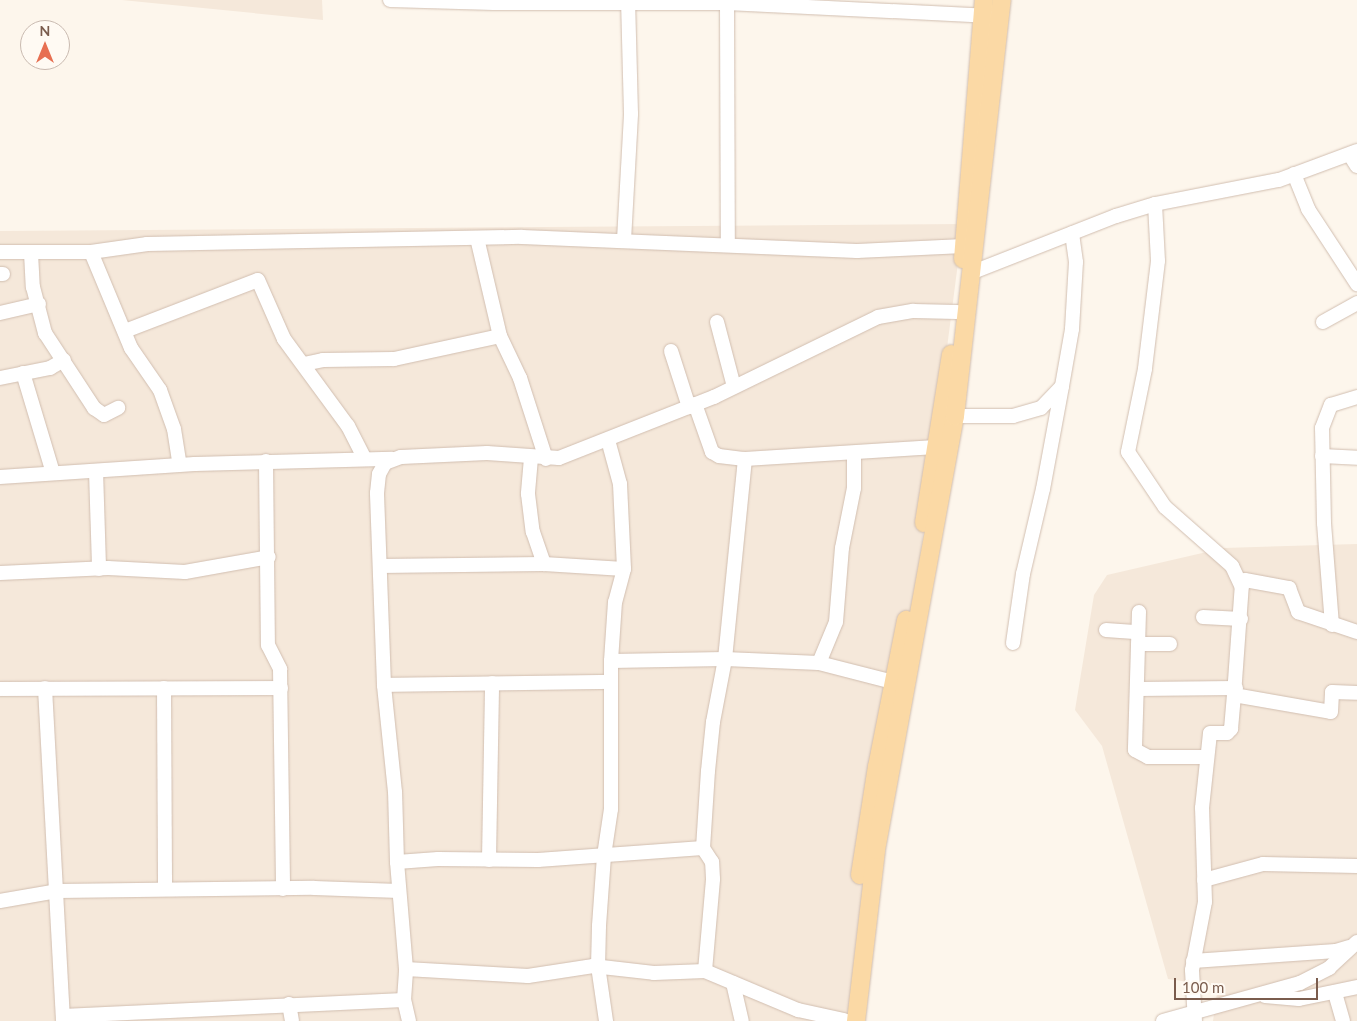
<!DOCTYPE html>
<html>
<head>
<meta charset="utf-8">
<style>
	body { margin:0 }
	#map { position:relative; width:1357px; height:1021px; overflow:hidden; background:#fdf6ec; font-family:Lato,sans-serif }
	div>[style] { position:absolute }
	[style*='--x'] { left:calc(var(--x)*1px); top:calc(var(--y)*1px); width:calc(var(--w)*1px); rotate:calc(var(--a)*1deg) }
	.residential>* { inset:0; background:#f5e8da }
	.roads { filter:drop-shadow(0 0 1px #d1beb0) drop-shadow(0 0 1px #d1beb0) }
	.minor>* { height:14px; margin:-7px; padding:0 7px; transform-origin:7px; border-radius:7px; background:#fff }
	.major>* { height:18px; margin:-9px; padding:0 9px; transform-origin:9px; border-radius:9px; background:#fbd9a5 }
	span { translate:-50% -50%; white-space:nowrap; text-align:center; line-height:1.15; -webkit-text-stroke:4px #fffaf3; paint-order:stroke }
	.north { position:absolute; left:20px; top:20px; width:50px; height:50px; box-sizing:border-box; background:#fffaf3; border:1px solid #cabbb1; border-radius:50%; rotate:0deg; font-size:14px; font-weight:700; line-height:20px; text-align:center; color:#7a5c4d }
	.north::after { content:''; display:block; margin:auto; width:18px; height:22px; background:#e76f51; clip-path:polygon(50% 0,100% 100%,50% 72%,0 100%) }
	.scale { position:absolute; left:1174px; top:978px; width:144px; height:22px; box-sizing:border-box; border:2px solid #7a5c4d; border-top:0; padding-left:6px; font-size:15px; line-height:18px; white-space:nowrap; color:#7a5c4d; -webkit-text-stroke:4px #fffaf3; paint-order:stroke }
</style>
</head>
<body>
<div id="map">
	<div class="residential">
		<i style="clip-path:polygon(122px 0,322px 0,323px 20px,152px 3px)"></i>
		<i style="clip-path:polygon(963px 224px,860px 1021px,0 1021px,0 231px)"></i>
		<i style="clip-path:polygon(1357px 544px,1357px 1021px,1213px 1021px,1218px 986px,1168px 979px,1102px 746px,1075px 710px,1094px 595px,1107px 575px,1224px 548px)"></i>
	</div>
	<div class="roads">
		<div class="minor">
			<i style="--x:390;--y:0;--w:104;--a:1.7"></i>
			<i style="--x:494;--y:3;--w:233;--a:0"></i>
			<i style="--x:727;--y:3;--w:264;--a:2.8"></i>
			<i style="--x:727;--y:3;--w:241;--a:89.8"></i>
			<i style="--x:1350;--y:155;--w:13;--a:58"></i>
			<i style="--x:1294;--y:174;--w:38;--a:68"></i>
			<i style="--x:1308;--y:209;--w:90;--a:56.8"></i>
			<i style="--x:1155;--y:204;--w:57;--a:87"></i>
			<i style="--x:1158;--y:261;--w:109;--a:96.9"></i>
			<i style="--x:1145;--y:369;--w:85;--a:101.6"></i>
			<i style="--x:1128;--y:452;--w:66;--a:56.1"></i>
			<i style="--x:1165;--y:507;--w:89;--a:41.4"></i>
			<i style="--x:1232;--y:566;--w:23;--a:65"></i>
			<i style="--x:477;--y:238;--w:101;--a:76.8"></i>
			<i style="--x:500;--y:336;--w:47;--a:64.5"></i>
			<i style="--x:520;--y:378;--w:85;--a:72.2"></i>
			<i style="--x:624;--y:240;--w:126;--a:-86.8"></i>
			<i style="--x:631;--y:114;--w:113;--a:-91.5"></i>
			<i style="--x:0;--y:252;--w:91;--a:0"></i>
			<i style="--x:91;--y:252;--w:57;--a:-8.1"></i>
			<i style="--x:147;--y:244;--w:375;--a:-1.1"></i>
			<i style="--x:522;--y:237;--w:335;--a:2.4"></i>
			<i style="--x:857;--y:251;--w:107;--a:-2.7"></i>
			<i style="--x:91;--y:252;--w:104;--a:67.4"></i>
			<i style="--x:131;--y:348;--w:51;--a:55.4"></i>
			<i style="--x:160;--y:390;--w:41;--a:70.3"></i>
			<i style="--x:174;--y:429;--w:36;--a:81"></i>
			<i style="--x:31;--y:253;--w:34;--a:87"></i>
			<i style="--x:33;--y:287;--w:48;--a:75.4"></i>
			<i style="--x:45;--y:333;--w:90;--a:56.8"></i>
			<i style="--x:94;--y:408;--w:12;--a:35"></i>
			<i style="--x:104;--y:415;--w:16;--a:-27"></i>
			<i style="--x:973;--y:272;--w:154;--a:-21.4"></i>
			<i style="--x:1116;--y:216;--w:41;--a:-17.1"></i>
			<i style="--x:1155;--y:204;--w:126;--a:-11"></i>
			<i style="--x:1279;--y:180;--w:83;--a:-20.4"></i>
			<i style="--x:0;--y:274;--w:3;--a:0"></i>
			<i style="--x:0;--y:313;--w:40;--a:-13"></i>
			<i style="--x:717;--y:322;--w:67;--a:75.3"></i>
			<i style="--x:1323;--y:322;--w:39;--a:-29"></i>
			<i style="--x:125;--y:331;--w:142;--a:-21"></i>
			<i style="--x:258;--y:280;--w:64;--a:66.2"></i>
			<i style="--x:284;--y:339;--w:108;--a:53.7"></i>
			<i style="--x:348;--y:426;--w:37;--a:63"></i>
			<i style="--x:671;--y:351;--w:59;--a:72.2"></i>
			<i style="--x:304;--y:364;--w:19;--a:-12"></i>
			<i style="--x:323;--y:360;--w:71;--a:-0.8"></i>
			<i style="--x:394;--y:359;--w:108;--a:-12.2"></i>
			<i style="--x:23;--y:373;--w:104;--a:73.3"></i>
			<i style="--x:0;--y:378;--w:51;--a:-11.3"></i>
			<i style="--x:50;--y:368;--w:16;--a:-30"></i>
			<i style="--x:695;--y:404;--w:51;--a:70.5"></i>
			<i style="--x:712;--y:452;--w:8;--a:30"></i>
			<i style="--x:719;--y:456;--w:26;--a:7"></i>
			<i style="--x:745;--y:459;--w:191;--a:-3.6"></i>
			<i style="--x:955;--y:416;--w:58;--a:0"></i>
			<i style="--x:1013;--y:416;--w:29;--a:-16"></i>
			<i style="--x:1041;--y:408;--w:30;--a:-46"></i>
			<i style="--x:1062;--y:386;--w:58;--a:-80"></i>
			<i style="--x:1072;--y:329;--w:67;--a:-86.6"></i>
			<i style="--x:1076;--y:262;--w:29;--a:-98"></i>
			<i style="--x:608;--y:440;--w:46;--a:74.7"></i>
			<i style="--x:620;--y:484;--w:85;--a:87.3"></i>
			<i style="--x:1322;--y:456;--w:35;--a:3"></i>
			<i style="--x:531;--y:458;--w:36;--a:95"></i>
			<i style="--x:528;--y:494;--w:38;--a:83"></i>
			<i style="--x:533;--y:532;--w:34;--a:71"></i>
			<i style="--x:544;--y:564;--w:80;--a:3.6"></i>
			<i style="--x:624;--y:569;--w:34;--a:105"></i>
			<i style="--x:615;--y:602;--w:59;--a:93.9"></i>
			<i style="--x:611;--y:661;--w:148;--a:90"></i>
			<i style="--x:611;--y:809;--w:48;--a:98.5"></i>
			<i style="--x:604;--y:856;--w:70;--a:94.1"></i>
			<i style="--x:599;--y:926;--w:40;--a:91.4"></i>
			<i style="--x:598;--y:966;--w:56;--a:81.7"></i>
			<i style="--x:266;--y:461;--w:184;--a:89.4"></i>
			<i style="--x:268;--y:645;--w:27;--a:63"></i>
			<i style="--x:280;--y:669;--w:220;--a:89.2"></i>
			<i style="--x:96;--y:471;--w:98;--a:88.2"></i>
			<i style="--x:0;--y:477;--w:195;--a:-3.8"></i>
			<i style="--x:195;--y:464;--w:197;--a:-1.5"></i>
			<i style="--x:380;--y:566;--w:164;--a:-0.7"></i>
			<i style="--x:0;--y:573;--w:108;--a:-2.7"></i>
			<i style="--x:108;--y:568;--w:77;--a:3"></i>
			<i style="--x:185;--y:572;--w:85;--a:-10.1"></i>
			<i style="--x:1139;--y:612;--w:138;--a:91.7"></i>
			<i style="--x:1135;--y:750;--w:15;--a:28"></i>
			<i style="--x:1148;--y:757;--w:58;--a:0"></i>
			<i style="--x:1203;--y:617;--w:38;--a:3"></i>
			<i style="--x:1332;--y:625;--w:102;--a:-94.5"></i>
			<i style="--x:1324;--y:523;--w:95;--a:-91.2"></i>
			<i style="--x:1322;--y:428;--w:25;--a:-69"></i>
			<i style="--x:1331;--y:405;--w:27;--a:-17"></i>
			<i style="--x:1106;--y:630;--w:32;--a:4"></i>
			<i style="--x:1013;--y:643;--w:70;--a:-81.8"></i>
			<i style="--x:1023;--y:574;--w:87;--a:-76.8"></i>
			<i style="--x:1043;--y:489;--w:105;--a:-79.5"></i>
			<i style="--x:1138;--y:644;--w:32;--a:0"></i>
			<i style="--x:611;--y:661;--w:114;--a:-1"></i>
			<i style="--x:725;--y:659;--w:94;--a:2.4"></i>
			<i style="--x:819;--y:663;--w:44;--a:-67.5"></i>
			<i style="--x:836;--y:622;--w:74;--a:-85.4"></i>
			<i style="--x:842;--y:548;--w:61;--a:-78.7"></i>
			<i style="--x:854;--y:488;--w:34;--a:-90"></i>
			<i style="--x:819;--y:663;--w:76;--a:14.4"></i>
			<i style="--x:384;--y:685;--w:227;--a:-0.8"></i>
			<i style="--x:45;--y:688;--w:333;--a:86.9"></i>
			<i style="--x:164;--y:688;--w:201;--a:89.7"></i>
			<i style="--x:0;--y:689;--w:281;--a:-0.2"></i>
			<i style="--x:1137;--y:689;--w:99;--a:-0.6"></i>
			<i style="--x:1234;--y:695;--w:112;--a:-85.9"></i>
			<i style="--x:1242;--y:583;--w:4;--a:-45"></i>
			<i style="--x:1245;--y:580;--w:45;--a:10.3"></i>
			<i style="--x:1289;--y:588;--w:26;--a:69"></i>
			<i style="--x:1298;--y:612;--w:62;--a:18.7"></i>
			<i style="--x:489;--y:860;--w:177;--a:-89"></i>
			<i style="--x:397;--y:862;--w:41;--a:-4.2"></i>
			<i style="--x:438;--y:859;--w:100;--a:0.6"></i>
			<i style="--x:538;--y:860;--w:165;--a:-4.2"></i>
			<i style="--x:1204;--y:880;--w:61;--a:-15.2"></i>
			<i style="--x:1263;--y:864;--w:94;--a:1.2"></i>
			<i style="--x:0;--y:901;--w:59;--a:-9.8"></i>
			<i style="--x:58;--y:891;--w:256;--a:-0.7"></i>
			<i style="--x:314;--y:888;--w:85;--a:2"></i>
			<i style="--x:1193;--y:961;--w:143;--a:-4"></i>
			<i style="--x:1336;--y:951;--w:14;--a:-17"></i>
			<i style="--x:406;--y:969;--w:122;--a:3.3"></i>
			<i style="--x:528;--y:976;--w:66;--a:-8.7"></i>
			<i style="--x:593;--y:966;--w:61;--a:6.5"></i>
			<i style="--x:654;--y:973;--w:51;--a:-2.2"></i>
			<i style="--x:705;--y:971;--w:101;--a:22.8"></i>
			<i style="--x:798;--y:1010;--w:47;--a:12.3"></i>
			<i style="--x:705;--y:971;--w:92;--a:-85"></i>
			<i style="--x:713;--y:879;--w:17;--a:-93"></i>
			<i style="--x:712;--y:862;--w:17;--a:-123"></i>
			<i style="--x:703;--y:848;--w:77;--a:-86.3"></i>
			<i style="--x:708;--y:771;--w:49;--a:-84.2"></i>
			<i style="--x:713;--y:722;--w:64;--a:-79.2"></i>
			<i style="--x:725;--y:659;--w:201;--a:-84.3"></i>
			<i style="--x:733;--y:983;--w:39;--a:77"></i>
			<i style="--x:1335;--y:993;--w:29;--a:74"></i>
			<i style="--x:1265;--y:996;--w:34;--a:5"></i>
			<i style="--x:1299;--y:999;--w:59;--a:-11.7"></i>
			<i style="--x:289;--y:1004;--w:17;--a:80"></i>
			<i style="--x:63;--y:1016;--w:341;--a:-2.7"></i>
			<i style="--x:409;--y:1021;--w:22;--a:-103"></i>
			<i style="--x:404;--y:1000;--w:31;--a:-86"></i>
			<i style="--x:406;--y:969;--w:107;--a:-94.8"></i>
			<i style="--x:397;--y:862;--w:70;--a:-91.6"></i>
			<i style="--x:395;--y:792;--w:108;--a:-95.9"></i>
			<i style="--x:384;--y:685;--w:192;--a:-92.1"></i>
			<i style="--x:377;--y:493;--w:19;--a:-84"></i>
			<i style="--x:379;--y:474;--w:13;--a:-61"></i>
			<i style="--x:385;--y:463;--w:17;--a:-21"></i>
			<i style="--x:401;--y:457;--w:86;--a:-2.7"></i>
			<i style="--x:487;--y:453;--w:72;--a:4"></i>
			<i style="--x:559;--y:458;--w:167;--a:-21.5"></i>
			<i style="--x:714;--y:397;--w:182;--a:-26"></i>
			<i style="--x:878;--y:317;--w:36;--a:-10"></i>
			<i style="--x:913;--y:311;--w:44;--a:1.3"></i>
			<i style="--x:1163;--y:1021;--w:142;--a:-15.5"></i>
			<i style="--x:1300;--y:983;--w:33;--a:-27"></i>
			<i style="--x:1329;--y:968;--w:38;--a:-43"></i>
			<i style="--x:1195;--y:1021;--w:51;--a:-93.4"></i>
			<i style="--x:1192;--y:970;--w:69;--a:-79.2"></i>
			<i style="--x:1205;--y:902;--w:94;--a:-91.8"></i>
			<i style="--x:1202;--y:808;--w:75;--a:-83.9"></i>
			<i style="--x:1210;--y:733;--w:17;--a:0"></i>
			<i style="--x:1227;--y:733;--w:6;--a:-45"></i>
			<i style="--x:1231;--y:729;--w:34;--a:-85"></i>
			<i style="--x:1234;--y:695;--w:98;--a:9.9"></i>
			<i style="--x:1331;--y:712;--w:20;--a:-87"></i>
			<i style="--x:1332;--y:692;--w:25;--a:2"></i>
		</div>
		<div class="major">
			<i style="--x:963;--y:259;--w:260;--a:-85.4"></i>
			<i style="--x:924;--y:523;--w:171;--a:-80.9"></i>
			<i style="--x:860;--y:875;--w:109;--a:-81.1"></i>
			<i style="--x:877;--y:767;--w:150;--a:-78.8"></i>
			<i style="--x:856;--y:1021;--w:172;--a:-83.3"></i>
			<i style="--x:876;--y:850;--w:441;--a:-79.7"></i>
			<i style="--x:955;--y:416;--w:419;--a:-83.6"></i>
		</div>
	</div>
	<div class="north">N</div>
	<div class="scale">100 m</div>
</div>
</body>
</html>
